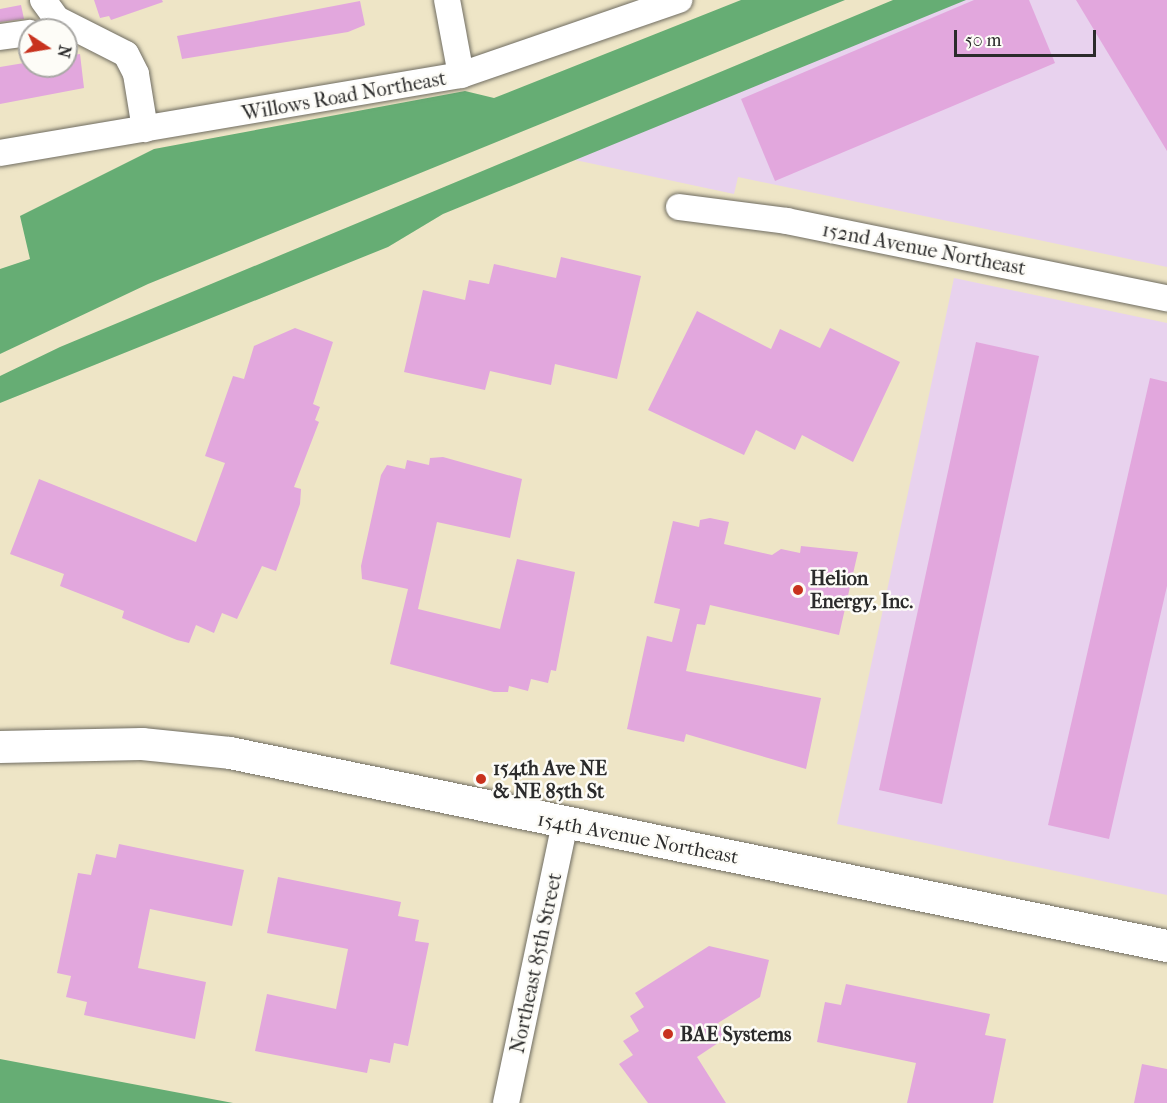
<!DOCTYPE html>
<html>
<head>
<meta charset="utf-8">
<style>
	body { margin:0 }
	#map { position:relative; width:1167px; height:1103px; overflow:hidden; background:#eee5c6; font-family:"IM FELL French Canon",serif }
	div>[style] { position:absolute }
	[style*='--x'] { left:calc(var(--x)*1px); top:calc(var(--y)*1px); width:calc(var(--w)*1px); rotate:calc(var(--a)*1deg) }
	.built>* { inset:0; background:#e8d2ee }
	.forest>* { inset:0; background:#66ad74 }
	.building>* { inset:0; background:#e2a7dd }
	.roads { filter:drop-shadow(0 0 2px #6f6c61) drop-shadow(0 0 2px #6f6c61) }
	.minor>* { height:26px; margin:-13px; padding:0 13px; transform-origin:13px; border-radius:13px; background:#fff }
	.major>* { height:32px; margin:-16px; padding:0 16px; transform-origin:16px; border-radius:16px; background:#fff }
	.dots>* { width:16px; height:16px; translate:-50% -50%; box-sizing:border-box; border:3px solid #fdfcf7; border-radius:50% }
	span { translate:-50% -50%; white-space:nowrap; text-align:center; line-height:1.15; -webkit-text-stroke:5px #fdfcf7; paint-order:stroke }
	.street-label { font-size:20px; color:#2b2b2b }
	.poi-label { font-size:20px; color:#2b2b2b; font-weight:700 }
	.left { translate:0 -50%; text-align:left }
	.north { position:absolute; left:18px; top:18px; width:60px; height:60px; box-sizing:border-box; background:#fdfcf7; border:2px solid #a9a8a5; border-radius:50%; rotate:102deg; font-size:16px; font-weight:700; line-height:24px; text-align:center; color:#2b2b2b }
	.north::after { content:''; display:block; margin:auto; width:21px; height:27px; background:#c8321e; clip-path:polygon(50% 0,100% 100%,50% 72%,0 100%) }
	.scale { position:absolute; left:954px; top:30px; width:142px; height:27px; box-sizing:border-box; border:3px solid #2b2b2b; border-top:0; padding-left:8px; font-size:18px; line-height:21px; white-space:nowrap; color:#2b2b2b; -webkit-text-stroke:4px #fdfcf7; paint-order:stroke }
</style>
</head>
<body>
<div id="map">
	<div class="built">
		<i style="clip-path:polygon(946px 0,1167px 0,1167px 267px,738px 177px,734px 194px,575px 160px)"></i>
		<i style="clip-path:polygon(954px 278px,1167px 323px,1167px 895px,837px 824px)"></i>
	</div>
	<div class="forest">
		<i style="clip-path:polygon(741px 0,845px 0,148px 284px,0 354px,0 269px,30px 259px,20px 216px,154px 149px,465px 91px,494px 98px)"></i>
		<i style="clip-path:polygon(893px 0,966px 0,443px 214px,388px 247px,0 403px,0 376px,60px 347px)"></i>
		<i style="clip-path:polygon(0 1059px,233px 1103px,0 1103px)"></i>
	</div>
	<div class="building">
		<i style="clip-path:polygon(94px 0,162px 0,163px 2px,111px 20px,109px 16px,100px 18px)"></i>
		<i style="clip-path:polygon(974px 0,1029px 0,1055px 63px,775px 181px,741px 99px)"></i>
		<i style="clip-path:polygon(1076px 0,1167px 0,1167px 151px)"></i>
		<i style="clip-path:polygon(360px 1px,365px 25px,348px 32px,182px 59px,177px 36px)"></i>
		<i style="clip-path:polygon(21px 5px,24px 19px,0 22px,0 9px)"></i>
		<i style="clip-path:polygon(80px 54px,84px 88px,0 104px,0 67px,30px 62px,66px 66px,66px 56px)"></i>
		<i style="clip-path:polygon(561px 257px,641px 276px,617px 379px,555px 364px,551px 385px,490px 371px,485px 390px,404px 372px,423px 290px,465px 300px,469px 280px,489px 284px,494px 264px,556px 278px)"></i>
		<i style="clip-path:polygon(697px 311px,771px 349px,780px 329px,820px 348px,830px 328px,900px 362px,853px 462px,802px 435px,795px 450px,756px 430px,744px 455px,648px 410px)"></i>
		<i style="clip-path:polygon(295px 328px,333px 342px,313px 404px,320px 407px,315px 420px,319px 422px,294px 487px,301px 489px,300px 504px,276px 571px,262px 566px,237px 619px,222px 613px,214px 633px,196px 625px,189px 643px,177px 640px,122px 618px,124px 611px,60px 586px,64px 574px,10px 554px,39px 479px,196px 542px,225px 463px,205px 456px,233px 376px,244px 379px,254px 346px)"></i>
		<i style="clip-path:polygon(976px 342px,1039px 356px,942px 804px,879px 790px)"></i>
		<i style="clip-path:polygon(1150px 378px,1167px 382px,1167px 586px,1109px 839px,1048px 825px)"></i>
		<i style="clip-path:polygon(443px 457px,522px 479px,510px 538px,437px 522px,418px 609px,500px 629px,517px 559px,575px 572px,556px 671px,551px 670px,548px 683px,531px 679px,528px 691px,509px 686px,508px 692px,494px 692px,390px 664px,408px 589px,362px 579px,361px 566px,381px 475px,387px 465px,405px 469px,407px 460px,429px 465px,430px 458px)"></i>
		<i style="clip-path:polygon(710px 518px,729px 522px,724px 544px,772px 555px,781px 549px,800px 553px,801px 546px,858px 552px,839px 635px,710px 605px,705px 625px,697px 624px,686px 671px,821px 698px,806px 769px,686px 734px,684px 742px,627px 729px,647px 636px,672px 642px,680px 609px,654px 603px,673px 521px,699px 527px,700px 520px)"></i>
		<i style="clip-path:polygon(119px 844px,244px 870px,232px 926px,150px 909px,138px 968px,206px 982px,195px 1039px,84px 1015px,87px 1002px,66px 997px,71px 976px,57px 973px,78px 873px,91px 875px,96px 854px,116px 858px)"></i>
		<i style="clip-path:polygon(278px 877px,401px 902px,398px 916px,419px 920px,415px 941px,429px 943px,408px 1046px,394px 1043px,390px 1063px,370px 1059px,367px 1073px,255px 1051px,267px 994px,336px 1009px,348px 949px,267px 933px)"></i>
		<i style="clip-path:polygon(709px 946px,769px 960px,760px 997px,718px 1023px,727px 1037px,697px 1057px,726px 1103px,648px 1103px,619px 1064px,633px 1055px,623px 1041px,639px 1031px,630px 1016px,644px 1007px,635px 993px)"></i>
		<i style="clip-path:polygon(846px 984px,990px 1014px,985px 1035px,1006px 1039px,993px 1103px,907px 1103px,916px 1063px,817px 1042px,825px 1002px,841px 1005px)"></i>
		<i style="clip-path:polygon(1142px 1064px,1167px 1069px,1167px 1103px,1134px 1103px)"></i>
	</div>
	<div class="roads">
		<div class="minor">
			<i style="--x:43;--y:0;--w:24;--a:54"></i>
			<i style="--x:57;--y:19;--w:77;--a:26.9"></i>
			<i style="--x:126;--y:54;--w:22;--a:63"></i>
			<i style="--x:136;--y:74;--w:56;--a:80.7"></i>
			<i style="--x:447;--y:0;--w:76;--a:79.4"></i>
			<i style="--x:0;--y:37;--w:30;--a:-8"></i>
			<i style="--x:0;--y:153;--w:468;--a:-9.6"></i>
			<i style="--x:461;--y:75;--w:231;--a:-19"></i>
			<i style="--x:679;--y:207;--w:109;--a:7.4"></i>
			<i style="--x:787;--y:221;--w:388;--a:11.5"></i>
			<i style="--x:506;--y:1103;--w:286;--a:-78.1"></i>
		</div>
		<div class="major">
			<i style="--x:0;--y:747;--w:142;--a:-1.2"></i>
			<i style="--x:142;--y:744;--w:88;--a:5.8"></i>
			<i style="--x:230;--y:753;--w:957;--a:11.64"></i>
		</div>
	</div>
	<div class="dots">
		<i style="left:798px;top:590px;background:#c8321e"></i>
		<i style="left:481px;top:779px;background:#c8321e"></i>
		<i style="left:668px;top:1034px;background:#c8321e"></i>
	</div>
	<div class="street-label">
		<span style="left:344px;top:96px;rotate:-10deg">Willows Road Northeast</span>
		<span style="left:924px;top:249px;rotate:11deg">152nd Avenue Northeast</span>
		<span style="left:638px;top:838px;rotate:11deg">154th Avenue Northeast</span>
		<span style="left:536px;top:963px;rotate:-78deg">Northeast 85th Street</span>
	</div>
	<div class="poi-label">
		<span class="left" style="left:810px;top:590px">Helion<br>Energy, Inc.</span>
		<span class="left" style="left:493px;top:780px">154th Ave NE<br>&amp; NE 85th St</span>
		<span class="left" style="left:680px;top:1034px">BAE Systems</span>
	</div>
	<div class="north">N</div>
	<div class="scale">50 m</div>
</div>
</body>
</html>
